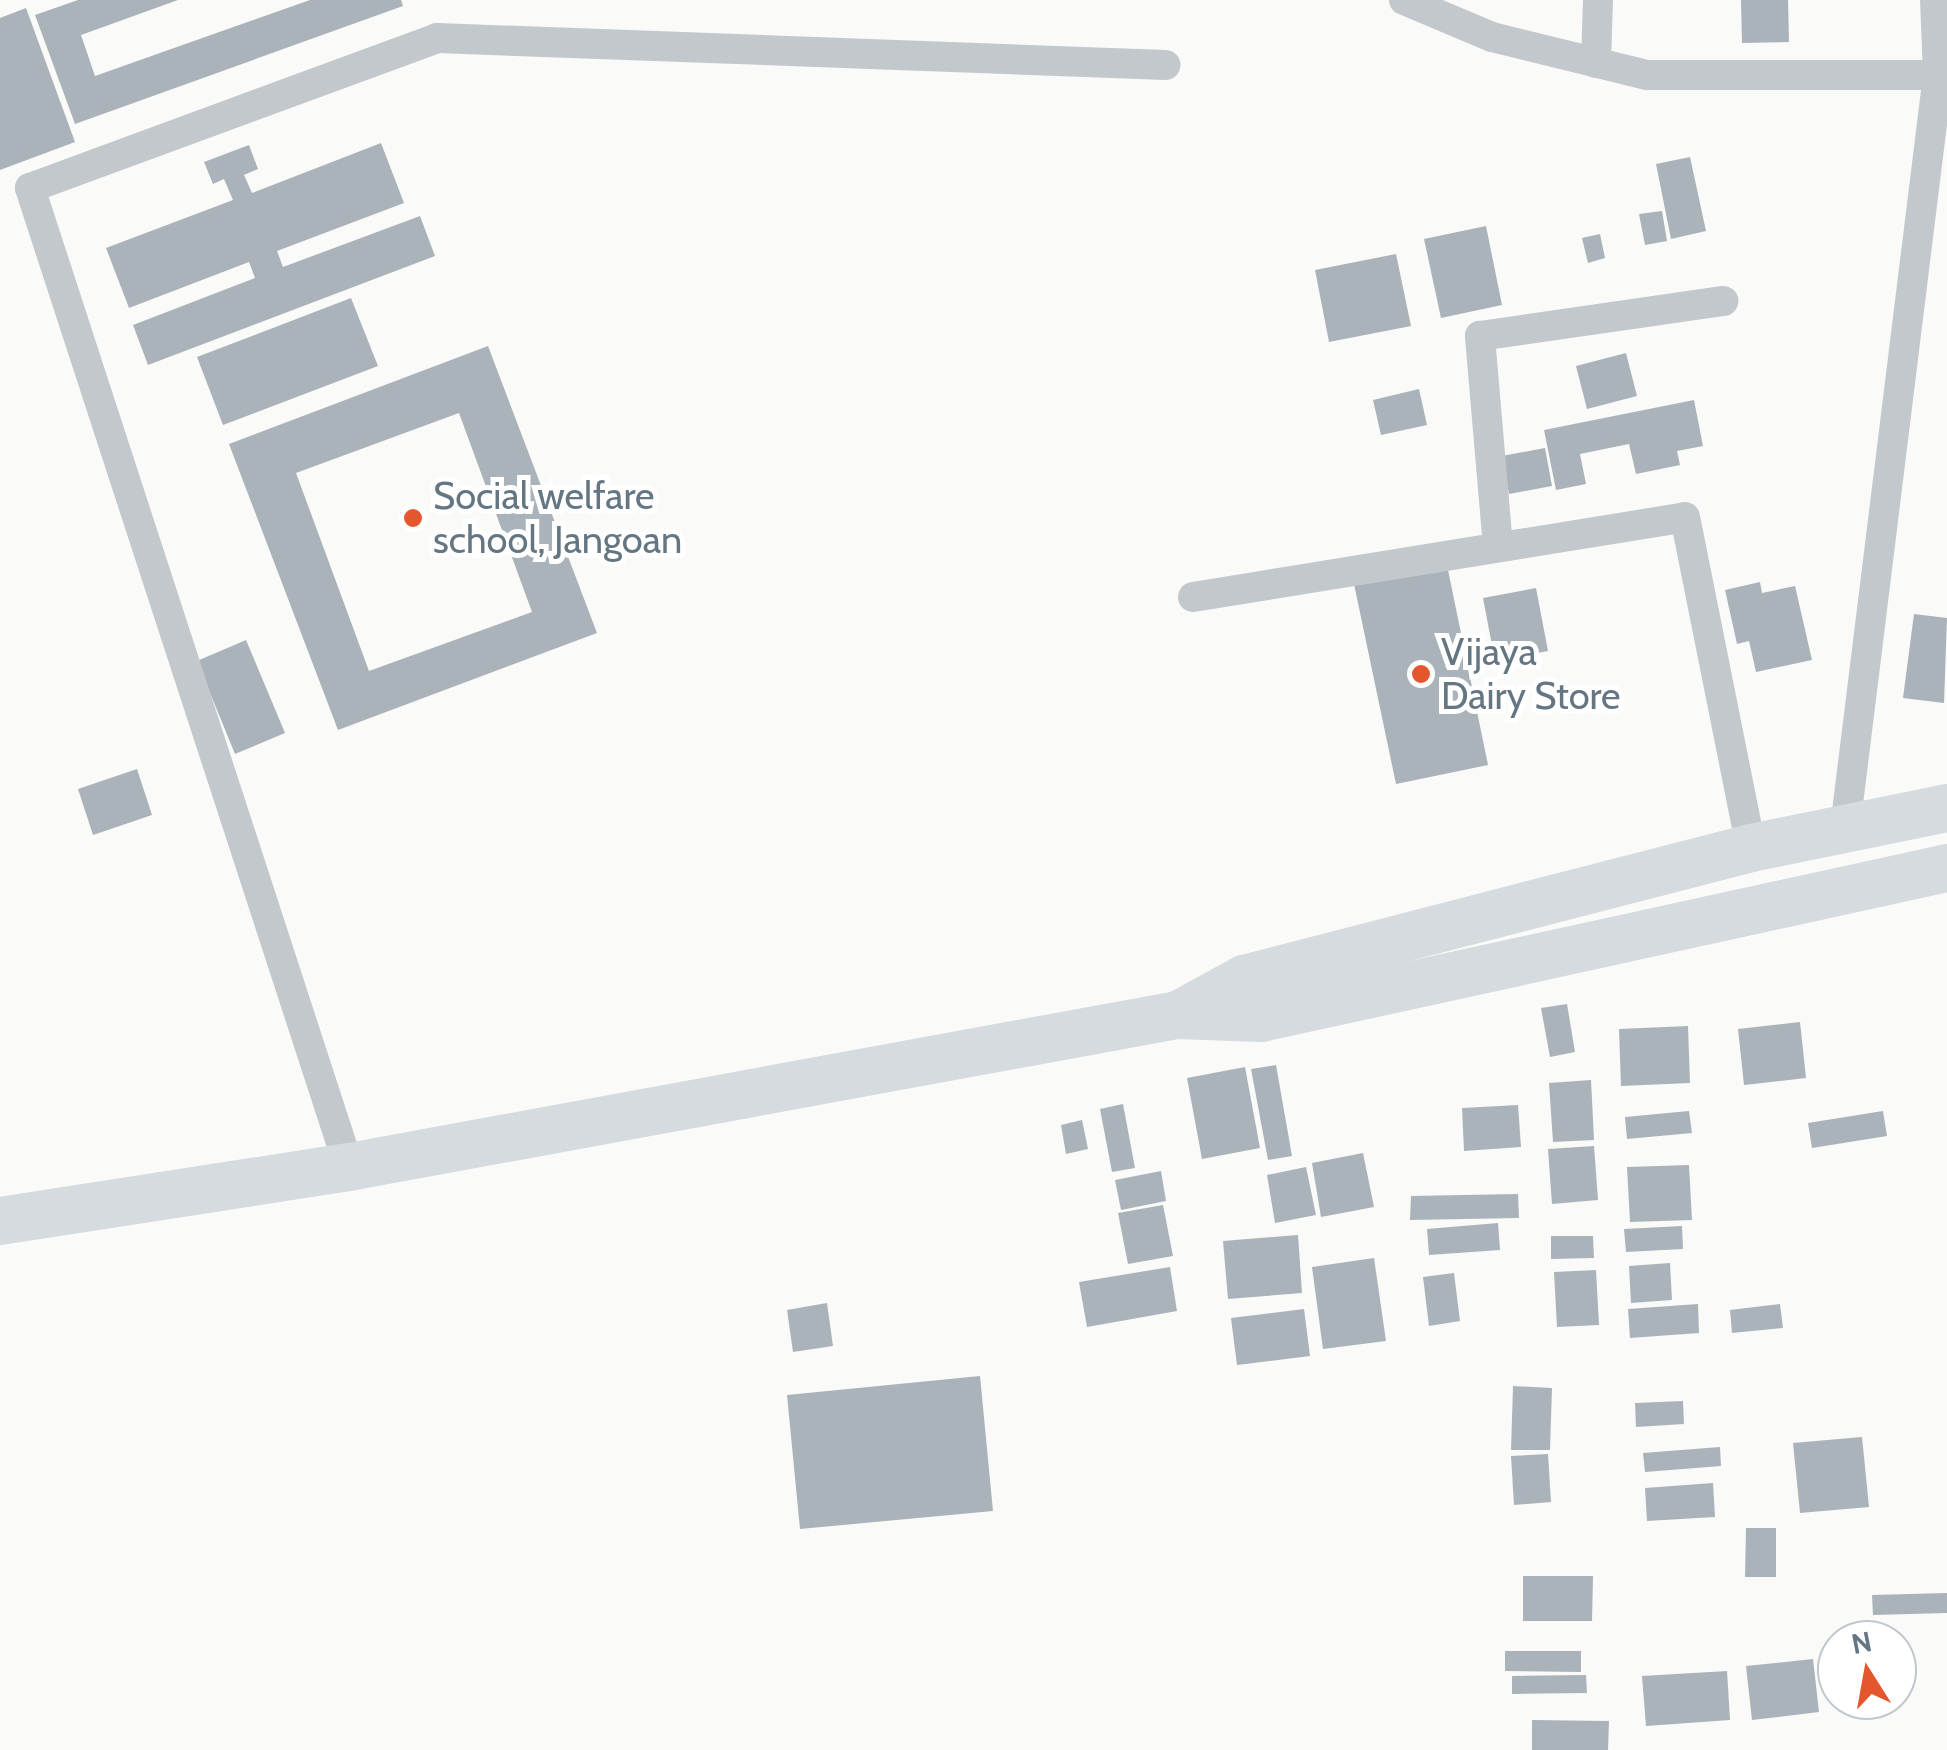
<!DOCTYPE html>
<html>
<head>
<meta charset="utf-8">
<style>
	body { margin:0 }
	#map { position:relative; width:1947px; height:1750px; overflow:hidden; background:#fafaf8; font-family:Cabin,sans-serif }
	div>[style] { position:absolute }
	[style*='--x'] { left:calc(var(--x)*1px); top:calc(var(--y)*1px); width:calc(var(--w)*1px); rotate:calc(var(--a)*1deg) }
	.building>* { inset:0; background:#aab3b9 }
	.street>* { height:30px; margin:-15px; padding:0 15px; transform-origin:15px; border-radius:15px; background:#c3c8cc }
	.primary>* { height:48px; margin:-24px; padding:0 24px; transform-origin:24px; border-radius:24px; background:#d6dbdf }
	.dots>* { width:28px; height:28px; translate:-50% -50%; box-sizing:border-box; border:5px solid #fff; border-radius:50% }
	span { translate:-50% -50%; white-space:nowrap; text-align:center; line-height:1.15; -webkit-text-stroke:10px #fff; paint-order:stroke }
	.poi-label { font-size:38px; color:#657683 }
	.left { translate:0 -50%; text-align:left }
	.north { position:absolute; left:1817px; top:1620px; width:100px; height:100px; box-sizing:border-box; background:#fff; border:2px solid #c1c8cd; border-radius:50%; rotate:349deg; font-size:28px; font-weight:700; line-height:40px; text-align:center; color:#657683 }
	.north::after { content:''; display:block; margin:auto; width:35px; height:45px; background:#e4572e; clip-path:polygon(50% 0,100% 100%,50% 72%,0 100%) }
</style>
</head>
<body>
<div id="map">
	<div class="building">
		<i style="clip-path:polygon(78px 0,178px 0,81px 35px,95px 76px,310px 0,401px 0,403px 6px,75px 124px,35px 15px)"></i>
		<i style="clip-path:polygon(1741px 0,1788px 0,1789px 42px,1742px 43px)"></i>
		<i style="clip-path:polygon(26px 8px,75px 142px,0 170px,0 18px)"></i>
		<i style="clip-path:polygon(381px 143px,404px 203px,277px 251px,283px 267px,420px 216px,435px 256px,148px 365px,133px 325px,255px 278px,249px 262px,129px 308px,106px 248px,233px 200px,224px 179px,213px 184px,204px 162px,249px 145px,258px 169px,244px 175px,252px 193px)"></i>
		<i style="clip-path:polygon(1690px 157px,1706px 231px,1671px 239px,1656px 164px)"></i>
		<i style="clip-path:polygon(1662px 211px,1667px 241px,1645px 245px,1639px 214px)"></i>
		<i style="clip-path:polygon(1486px 226px,1502px 305px,1441px 318px,1424px 239px)"></i>
		<i style="clip-path:polygon(1600px 234px,1605px 258px,1588px 263px,1582px 238px)"></i>
		<i style="clip-path:polygon(1396px 254px,1411px 326px,1329px 342px,1315px 270px)"></i>
		<i style="clip-path:polygon(351px 298px,378px 366px,223px 425px,197px 357px)"></i>
		<i style="clip-path:polygon(evenodd,488px 346px,597px 633px,338px 730px,229px 444px,488px 346px,459px 413px,532px 612px,369px 671px,296px 473px,459px 413px)"></i>
		<i style="clip-path:polygon(1626px 353px,1637px 396px,1587px 409px,1576px 366px)"></i>
		<i style="clip-path:polygon(1419px 389px,1427px 425px,1381px 435px,1373px 400px)"></i>
		<i style="clip-path:polygon(1694px 400px,1703px 446px,1677px 451px,1680px 465px,1636px 474px,1629px 444px,1580px 454px,1586px 484px,1556px 490px,1544px 430px)"></i>
		<i style="clip-path:polygon(1545px 448px,1552px 486px,1509px 494px,1502px 456px)"></i>
		<i style="clip-path:polygon(1447px 565px,1488px 765px,1396px 784px,1354px 584px)"></i>
		<i style="clip-path:polygon(1760px 582px,1762px 593px,1795px 586px,1812px 660px,1756px 672px,1749px 641px,1737px 644px,1725px 590px)"></i>
		<i style="clip-path:polygon(1536px 588px,1548px 651px,1495px 661px,1483px 598px)"></i>
		<i style="clip-path:polygon(1914px 614px,1947px 618px,1944px 703px,1903px 698px)"></i>
		<i style="clip-path:polygon(246px 640px,285px 733px,235px 754px,197px 661px)"></i>
		<i style="clip-path:polygon(137px 769px,152px 815px,93px 835px,78px 789px)"></i>
		<i style="clip-path:polygon(1567px 1004px,1575px 1052px,1550px 1057px,1541px 1008px)"></i>
		<i style="clip-path:polygon(1800px 1022px,1806px 1078px,1744px 1085px,1738px 1029px)"></i>
		<i style="clip-path:polygon(1688px 1026px,1690px 1083px,1621px 1086px,1619px 1029px)"></i>
		<i style="clip-path:polygon(1276px 1065px,1292px 1156px,1268px 1160px,1251px 1069px)"></i>
		<i style="clip-path:polygon(1245px 1067px,1260px 1148px,1202px 1159px,1187px 1078px)"></i>
		<i style="clip-path:polygon(1591px 1080px,1594px 1140px,1553px 1142px,1549px 1083px)"></i>
		<i style="clip-path:polygon(1123px 1104px,1135px 1168px,1112px 1172px,1100px 1109px)"></i>
		<i style="clip-path:polygon(1518px 1105px,1521px 1147px,1464px 1151px,1462px 1108px)"></i>
		<i style="clip-path:polygon(1689px 1111px,1692px 1133px,1627px 1139px,1625px 1117px)"></i>
		<i style="clip-path:polygon(1883px 1111px,1887px 1136px,1812px 1148px,1808px 1123px)"></i>
		<i style="clip-path:polygon(1082px 1120px,1088px 1149px,1066px 1154px,1061px 1125px)"></i>
		<i style="clip-path:polygon(1594px 1146px,1598px 1200px,1552px 1204px,1548px 1149px)"></i>
		<i style="clip-path:polygon(1363px 1153px,1374px 1207px,1321px 1217px,1312px 1163px)"></i>
		<i style="clip-path:polygon(1689px 1165px,1692px 1220px,1630px 1222px,1627px 1167px)"></i>
		<i style="clip-path:polygon(1306px 1167px,1316px 1215px,1275px 1223px,1267px 1175px)"></i>
		<i style="clip-path:polygon(1161px 1171px,1166px 1201px,1121px 1210px,1115px 1180px)"></i>
		<i style="clip-path:polygon(1518px 1194px,1519px 1218px,1410px 1220px,1411px 1196px)"></i>
		<i style="clip-path:polygon(1163px 1205px,1173px 1256px,1128px 1264px,1118px 1213px)"></i>
		<i style="clip-path:polygon(1498px 1223px,1500px 1250px,1429px 1255px,1427px 1229px)"></i>
		<i style="clip-path:polygon(1682px 1226px,1683px 1249px,1626px 1252px,1624px 1229px)"></i>
		<i style="clip-path:polygon(1298px 1235px,1302px 1293px,1228px 1299px,1223px 1241px)"></i>
		<i style="clip-path:polygon(1551px 1236px,1593px 1236px,1594px 1258px,1551px 1259px)"></i>
		<i style="clip-path:polygon(1374px 1258px,1386px 1341px,1323px 1349px,1312px 1267px)"></i>
		<i style="clip-path:polygon(1670px 1263px,1672px 1300px,1631px 1303px,1629px 1266px)"></i>
		<i style="clip-path:polygon(1170px 1267px,1177px 1311px,1087px 1327px,1079px 1282px)"></i>
		<i style="clip-path:polygon(1596px 1270px,1599px 1325px,1557px 1327px,1554px 1272px)"></i>
		<i style="clip-path:polygon(1454px 1273px,1460px 1321px,1429px 1326px,1423px 1277px)"></i>
		<i style="clip-path:polygon(827px 1303px,833px 1346px,793px 1352px,787px 1310px)"></i>
		<i style="clip-path:polygon(1698px 1304px,1699px 1333px,1630px 1338px,1628px 1309px)"></i>
		<i style="clip-path:polygon(1780px 1304px,1783px 1328px,1732px 1333px,1730px 1310px)"></i>
		<i style="clip-path:polygon(1304px 1309px,1310px 1356px,1237px 1365px,1231px 1318px)"></i>
		<i style="clip-path:polygon(980px 1376px,993px 1511px,800px 1529px,787px 1395px)"></i>
		<i style="clip-path:polygon(1513px 1386px,1552px 1388px,1550px 1450px,1511px 1450px)"></i>
		<i style="clip-path:polygon(1683px 1401px,1684px 1424px,1636px 1427px,1635px 1403px)"></i>
		<i style="clip-path:polygon(1862px 1437px,1869px 1507px,1800px 1513px,1793px 1443px)"></i>
		<i style="clip-path:polygon(1720px 1447px,1721px 1466px,1645px 1472px,1643px 1453px)"></i>
		<i style="clip-path:polygon(1548px 1454px,1551px 1502px,1514px 1505px,1511px 1456px)"></i>
		<i style="clip-path:polygon(1713px 1483px,1715px 1517px,1647px 1521px,1645px 1488px)"></i>
		<i style="clip-path:polygon(1746px 1528px,1776px 1528px,1776px 1577px,1745px 1577px)"></i>
		<i style="clip-path:polygon(1523px 1576px,1593px 1576px,1592px 1621px,1523px 1621px)"></i>
		<i style="clip-path:polygon(1947px 1593px,1947px 1613px,1873px 1615px,1872px 1595px)"></i>
		<i style="clip-path:polygon(1505px 1651px,1581px 1651px,1581px 1672px,1505px 1671px)"></i>
		<i style="clip-path:polygon(1813px 1659px,1819px 1712px,1752px 1720px,1746px 1666px)"></i>
		<i style="clip-path:polygon(1727px 1671px,1730px 1720px,1646px 1726px,1642px 1676px)"></i>
		<i style="clip-path:polygon(1586px 1675px,1587px 1693px,1512px 1694px,1512px 1676px)"></i>
		<i style="clip-path:polygon(1532px 1720px,1609px 1721px,1608px 1750px,1532px 1750px)"></i>
	</div>
	<div class="street">
		<i style="--x:1404;--y:0;--w:95;--a:22.8"></i>
		<i style="--x:1492;--y:37;--w:160;--a:13.8"></i>
		<i style="--x:1647;--y:75;--w:291;--a:0"></i>
		<i style="--x:1938;--y:75;--w:759;--a:97.04"></i>
		<i style="--x:1935;--y:0;--w:75;--a:87.7"></i>
		<i style="--x:1596;--y:63;--w:63;--a:-88.2"></i>
		<i style="--x:1498;--y:547;--w:212;--a:-94.9"></i>
		<i style="--x:1480;--y:336;--w:246;--a:-8.2"></i>
		<i style="--x:1193;--y:597;--w:498;--a:-9.2"></i>
		<i style="--x:1685;--y:517;--w:338;--a:78.7"></i>
		<i style="--x:349;--y:1167;--w:1030;--a:-108.05"></i>
		<i style="--x:30;--y:188;--w:434;--a:-20.2"></i>
		<i style="--x:437;--y:38;--w:729;--a:2.12"></i>
	</div>
	<div class="primary">
		<i style="--x:1180;--y:1014;--w:73;--a:-28.7"></i>
		<i style="--x:1244;--y:979;--w:524;--a:-14.49"></i>
		<i style="--x:1751;--y:848;--w:200;--a:-11.5"></i>
		<i style="--x:0;--y:1221;--w:353;--a:-8.8"></i>
		<i style="--x:349;--y:1167;--w:842;--a:-10.4"></i>
		<i style="--x:1177;--y:1015;--w:84;--a:2"></i>
		<i style="--x:1261;--y:1018;--w:702;--a:-12.33"></i>
	</div>
	<div class="dots">
		<i style="left:413px;top:518px;background:#e4572e"></i>
		<i style="left:1421px;top:674px;background:#e4572e"></i>
	</div>
	<div class="poi-label">
		<span class="left" style="left:433px;top:518px">Social welfare<br>school, Jangoan</span>
		<span class="left" style="left:1441px;top:674px">Vijaya<br>Dairy Store</span>
	</div>
	<div class="north">N</div>
</div>
</body>
</html>
